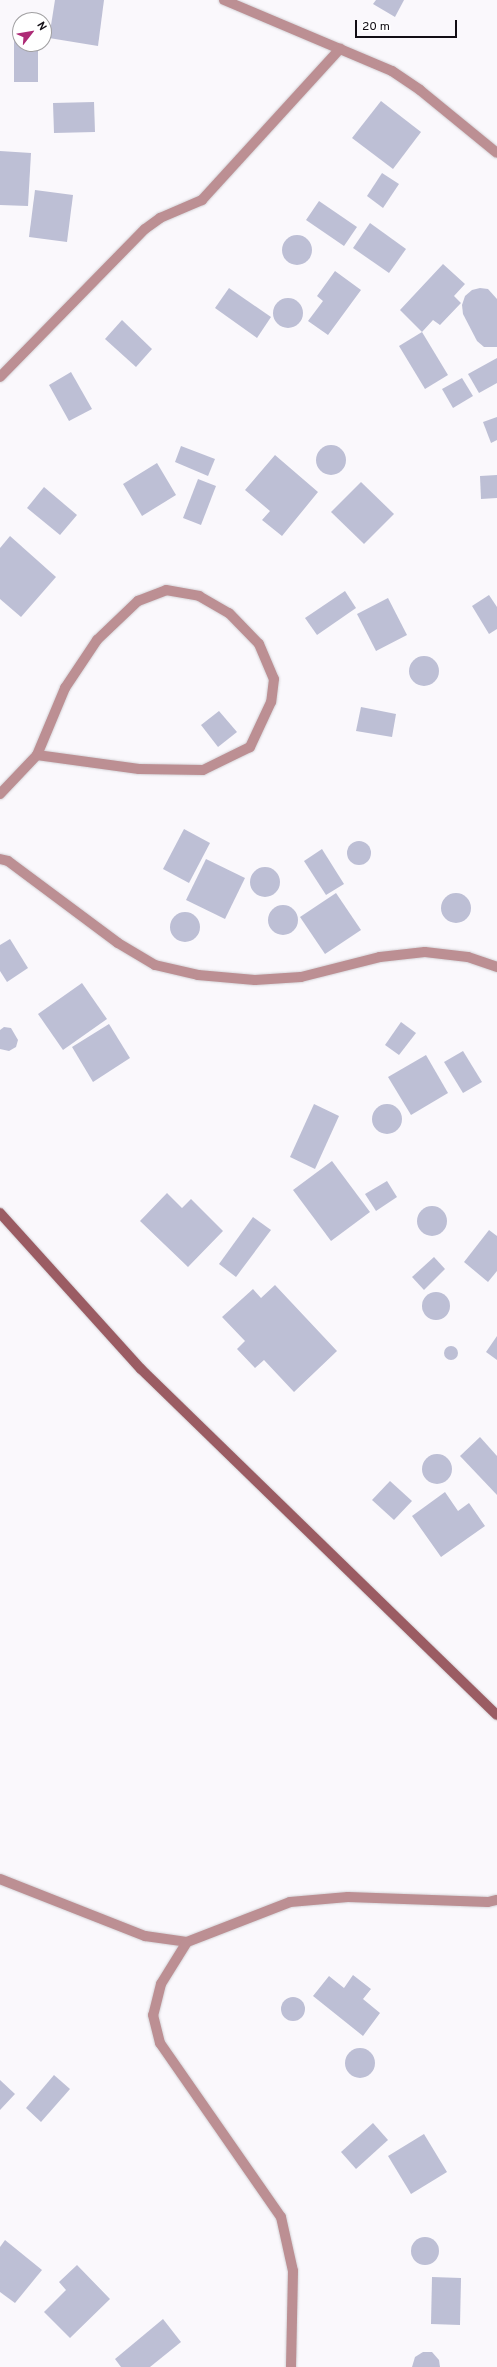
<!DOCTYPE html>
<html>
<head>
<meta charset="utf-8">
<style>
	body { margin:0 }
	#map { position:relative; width:497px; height:2367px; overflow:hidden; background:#faf8fc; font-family:Overpass,sans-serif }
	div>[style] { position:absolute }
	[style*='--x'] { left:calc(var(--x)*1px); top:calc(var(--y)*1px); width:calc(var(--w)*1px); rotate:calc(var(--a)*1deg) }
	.building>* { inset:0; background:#bdbfd5 }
	.round { border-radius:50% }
	.roads { filter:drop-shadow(0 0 1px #d5d3d7) drop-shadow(0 0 1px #d5d3d7) }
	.street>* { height:10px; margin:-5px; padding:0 5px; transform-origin:5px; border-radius:5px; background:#bc8f93 }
	.secondary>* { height:10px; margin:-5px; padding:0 5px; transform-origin:5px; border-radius:5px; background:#9b5c63 }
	span { translate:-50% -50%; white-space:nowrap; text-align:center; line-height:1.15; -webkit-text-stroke:3px #fff; paint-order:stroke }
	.north { position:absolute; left:12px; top:12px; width:40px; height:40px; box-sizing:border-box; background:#fff; border:1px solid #a09fa1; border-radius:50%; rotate:59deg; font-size:11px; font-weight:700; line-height:16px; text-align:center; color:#120e15 }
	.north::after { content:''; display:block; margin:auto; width:14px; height:18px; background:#ad2b76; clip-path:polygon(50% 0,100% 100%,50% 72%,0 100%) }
	.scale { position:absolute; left:355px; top:20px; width:102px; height:18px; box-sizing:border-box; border:2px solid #120e15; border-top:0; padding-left:5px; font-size:12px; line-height:14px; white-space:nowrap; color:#120e15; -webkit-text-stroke:3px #fff; paint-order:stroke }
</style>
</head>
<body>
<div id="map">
	<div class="building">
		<i style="clip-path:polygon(55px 0,104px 0,98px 46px,49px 38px)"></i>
		<i style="clip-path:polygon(376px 0,404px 0,395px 17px,373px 4px)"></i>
		<i style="clip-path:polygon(14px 24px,20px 24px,20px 44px,38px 44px,38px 82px,14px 82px)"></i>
		<i style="clip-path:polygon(381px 101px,421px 132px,393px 169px,352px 138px)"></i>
		<i style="clip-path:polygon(94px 102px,95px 132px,54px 133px,53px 103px)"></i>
		<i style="clip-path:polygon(0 151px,31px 153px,28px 206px,0 205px)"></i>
		<i style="clip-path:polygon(382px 173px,399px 184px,383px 208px,367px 196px)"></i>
		<i style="clip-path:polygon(35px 190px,73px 195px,67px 242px,29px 237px)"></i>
		<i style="clip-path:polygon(319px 201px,357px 227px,344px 246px,306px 220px)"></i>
		<i style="clip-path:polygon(370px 223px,406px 249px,389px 273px,353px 248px)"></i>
		<i class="round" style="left:282px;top:235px;width:30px;height:30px"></i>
		<i style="clip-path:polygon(443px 264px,465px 284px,454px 296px,461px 303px,440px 325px,433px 320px,422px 332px,400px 310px)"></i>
		<i style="clip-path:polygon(335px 271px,361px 290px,328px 335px,308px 321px,323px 301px,317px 296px)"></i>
		<i style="clip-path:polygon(229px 288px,271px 317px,257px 338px,215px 308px)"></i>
		<i style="clip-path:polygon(480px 288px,488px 289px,497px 299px,497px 347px,484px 347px,477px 341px,463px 314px,462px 305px,465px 296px,472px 290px)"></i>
		<i class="round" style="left:273px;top:298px;width:30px;height:30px"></i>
		<i style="clip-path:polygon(122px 320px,152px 349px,136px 367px,105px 339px)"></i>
		<i style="clip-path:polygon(422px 332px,448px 375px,425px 389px,399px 346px)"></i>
		<i style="clip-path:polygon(497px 358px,497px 383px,479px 393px,468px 374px)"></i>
		<i style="clip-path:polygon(71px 372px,92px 409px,69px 421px,49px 385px)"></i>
		<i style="clip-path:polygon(462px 378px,473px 396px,453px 408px,442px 389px)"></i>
		<i style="clip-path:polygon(497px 417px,497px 440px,491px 443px,483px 422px)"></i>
		<i class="round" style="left:316px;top:445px;width:30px;height:30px"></i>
		<i style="clip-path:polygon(181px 446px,215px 459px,208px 476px,175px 462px)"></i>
		<i style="clip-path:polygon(275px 455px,318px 492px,282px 536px,262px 520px,270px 511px,245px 490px)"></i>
		<i style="clip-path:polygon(157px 463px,176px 495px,142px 516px,123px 484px)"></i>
		<i style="clip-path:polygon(497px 475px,497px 498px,481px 499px,480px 476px)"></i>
		<i style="clip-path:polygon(198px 479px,216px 486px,201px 525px,183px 518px)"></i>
		<i style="clip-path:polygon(361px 482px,394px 514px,364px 544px,331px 512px)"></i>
		<i style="clip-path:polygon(44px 487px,77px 515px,60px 535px,27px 508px)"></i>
		<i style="clip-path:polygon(10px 536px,56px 577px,21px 617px,0 599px,0 548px)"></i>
		<i style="clip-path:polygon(345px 591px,356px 608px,317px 635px,305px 618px)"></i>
		<i style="clip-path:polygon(489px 595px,497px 607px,497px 629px,489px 634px,472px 606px)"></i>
		<i style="clip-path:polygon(388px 598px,407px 635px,376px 651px,357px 614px)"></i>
		<i class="round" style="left:409px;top:656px;width:30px;height:30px"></i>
		<i style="clip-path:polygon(361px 707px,396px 714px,392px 737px,356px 731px)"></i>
		<i style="clip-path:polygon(219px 711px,237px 732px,218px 747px,201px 725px)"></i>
		<i style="clip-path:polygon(184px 829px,210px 843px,189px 883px,163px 869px)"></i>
		<i class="round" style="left:347px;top:841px;width:24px;height:24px"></i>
		<i style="clip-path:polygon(322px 849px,344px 884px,326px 895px,304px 861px)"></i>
		<i style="clip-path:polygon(206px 859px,245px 878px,225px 919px,186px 900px)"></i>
		<i class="round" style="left:250px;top:867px;width:30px;height:30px"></i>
		<i style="clip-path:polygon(336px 893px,361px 930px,325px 954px,300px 917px)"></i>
		<i class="round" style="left:441px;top:893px;width:30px;height:30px"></i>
		<i class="round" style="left:268px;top:905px;width:30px;height:30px"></i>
		<i class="round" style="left:170px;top:912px;width:30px;height:30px"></i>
		<i style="clip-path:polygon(10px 939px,28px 968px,7px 982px,0 971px,0 945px)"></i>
		<i style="clip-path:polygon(82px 983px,107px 1019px,63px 1050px,38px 1014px)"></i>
		<i style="clip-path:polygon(401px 1022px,416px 1033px,399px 1055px,385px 1045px)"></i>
		<i style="clip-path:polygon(109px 1024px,130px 1058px,93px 1082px,72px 1047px)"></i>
		<i style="clip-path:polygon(4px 1027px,11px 1028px,18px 1040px,16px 1047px,9px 1051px,0 1049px,0 1030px)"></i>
		<i style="clip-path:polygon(463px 1051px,482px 1082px,463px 1093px,444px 1062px)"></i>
		<i style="clip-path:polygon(426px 1055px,448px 1093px,411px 1115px,388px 1077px)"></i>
		<i class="round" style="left:372px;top:1104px;width:30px;height:30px"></i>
		<i style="clip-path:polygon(314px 1104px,339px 1116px,315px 1169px,290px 1157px)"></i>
		<i style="clip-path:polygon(332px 1161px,370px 1212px,331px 1241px,293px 1190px)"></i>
		<i style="clip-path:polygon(387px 1181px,397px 1197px,376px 1211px,365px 1194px)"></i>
		<i style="clip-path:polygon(167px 1193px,182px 1208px,191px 1199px,223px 1231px,188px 1267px,140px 1221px)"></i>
		<i class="round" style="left:417px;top:1206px;width:30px;height:30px"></i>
		<i style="clip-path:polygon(253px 1217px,271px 1230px,236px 1277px,219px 1264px)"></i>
		<i style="clip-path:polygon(489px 1230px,497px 1236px,497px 1271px,488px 1282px,464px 1262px)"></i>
		<i style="clip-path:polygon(434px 1257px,445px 1269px,424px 1290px,412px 1277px)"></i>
		<i style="clip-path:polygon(275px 1285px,337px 1351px,294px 1392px,264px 1360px,255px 1368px,237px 1349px,245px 1341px,222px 1317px,253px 1289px,261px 1298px)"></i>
		<i class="round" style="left:422px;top:1292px;width:28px;height:28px"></i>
		<i style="clip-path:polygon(497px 1336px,497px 1360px,486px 1352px)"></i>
		<i class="round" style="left:444px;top:1346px;width:14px;height:14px"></i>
		<i style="clip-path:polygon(480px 1437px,497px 1456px,497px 1495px,460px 1456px)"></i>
		<i class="round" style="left:422px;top:1454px;width:30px;height:30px"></i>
		<i style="clip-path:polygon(390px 1481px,412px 1501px,394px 1520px,372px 1500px)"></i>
		<i style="clip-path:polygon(445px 1492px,458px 1511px,469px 1503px,485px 1526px,441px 1557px,412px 1516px)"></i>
		<i style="clip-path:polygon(353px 1975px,371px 1989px,363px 1999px,380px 2013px,363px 2036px,313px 1996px,329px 1976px,344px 1988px)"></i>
		<i class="round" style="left:281px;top:1997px;width:24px;height:24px"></i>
		<i class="round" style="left:345px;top:2048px;width:30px;height:30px"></i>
		<i style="clip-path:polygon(54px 2075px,70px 2089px,41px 2122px,26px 2108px)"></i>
		<i style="clip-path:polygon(0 2080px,15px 2094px,0 2110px)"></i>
		<i style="clip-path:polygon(373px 2123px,388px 2140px,356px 2169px,341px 2152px)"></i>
		<i style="clip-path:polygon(424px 2134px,447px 2172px,411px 2194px,388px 2156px)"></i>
		<i class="round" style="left:411px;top:2237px;width:28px;height:28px"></i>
		<i style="clip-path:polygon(5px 2240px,42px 2270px,15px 2303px,0 2292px,0 2247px)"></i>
		<i style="clip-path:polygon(77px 2265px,110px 2299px,70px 2338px,44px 2312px,66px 2290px,59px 2282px)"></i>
		<i style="clip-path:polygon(432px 2277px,461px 2278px,460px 2325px,431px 2324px)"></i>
		<i style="clip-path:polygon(163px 2319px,181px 2342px,150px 2367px,121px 2367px,115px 2359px)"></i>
		<i style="clip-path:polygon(423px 2352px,432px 2352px,439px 2360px,440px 2367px,412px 2367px,415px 2357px)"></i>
	</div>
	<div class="roads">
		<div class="street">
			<i style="--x:224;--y:0;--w:182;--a:22.9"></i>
			<i style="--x:392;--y:71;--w:34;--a:34"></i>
			<i style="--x:420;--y:90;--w:99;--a:39.3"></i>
			<i style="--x:0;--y:377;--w:207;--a:-45.6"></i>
			<i style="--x:145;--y:229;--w:19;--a:-36"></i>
			<i style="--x:160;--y:218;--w:46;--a:-23.2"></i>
			<i style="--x:202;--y:200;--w:205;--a:-47.6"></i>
			<i style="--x:0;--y:794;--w:54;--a:-46.5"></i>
			<i style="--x:37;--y:755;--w:73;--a:-67.3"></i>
			<i style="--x:65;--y:688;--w:58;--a:-56.3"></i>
			<i style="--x:97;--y:640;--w:57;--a:-43.6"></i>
			<i style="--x:138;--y:601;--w:30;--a:-21"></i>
			<i style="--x:166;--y:590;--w:34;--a:10"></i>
			<i style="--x:199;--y:596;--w:34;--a:30"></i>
			<i style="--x:229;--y:613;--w:43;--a:45.9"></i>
			<i style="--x:259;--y:644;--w:38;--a:67"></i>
			<i style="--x:274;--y:679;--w:23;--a:97"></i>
			<i style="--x:271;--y:702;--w:50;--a:115"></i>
			<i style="--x:250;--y:747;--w:52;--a:153.9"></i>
			<i style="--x:203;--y:770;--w:64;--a:-179.1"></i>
			<i style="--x:139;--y:769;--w:103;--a:-172.2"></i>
			<i style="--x:0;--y:859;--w:8;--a:14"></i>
			<i style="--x:8;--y:861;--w:137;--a:36.7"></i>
			<i style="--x:118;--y:943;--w:43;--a:30.7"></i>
			<i style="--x:155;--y:965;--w:44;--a:13.1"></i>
			<i style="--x:198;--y:975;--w:57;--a:5"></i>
			<i style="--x:255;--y:980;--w:46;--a:-3.7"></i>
			<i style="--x:301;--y:977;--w:81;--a:-14.2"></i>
			<i style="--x:380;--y:957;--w:45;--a:-6.3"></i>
			<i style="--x:425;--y:952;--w:43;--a:6.6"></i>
			<i style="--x:468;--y:957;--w:31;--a:19"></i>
			<i style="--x:0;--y:1879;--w:156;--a:21.5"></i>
			<i style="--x:145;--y:1936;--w:42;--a:8.1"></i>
			<i style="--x:187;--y:1942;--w:110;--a:-21.2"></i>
			<i style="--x:290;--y:1902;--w:58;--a:-4.9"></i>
			<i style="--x:348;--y:1897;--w:140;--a:2"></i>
			<i style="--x:488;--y:1902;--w:9;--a:-13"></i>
			<i style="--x:187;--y:1942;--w:49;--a:121.8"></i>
			<i style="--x:161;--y:1984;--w:32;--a:104"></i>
			<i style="--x:153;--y:2015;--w:29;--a:76"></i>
			<i style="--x:160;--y:2043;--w:212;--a:55.2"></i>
			<i style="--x:281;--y:2217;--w:55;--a:77.5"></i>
			<i style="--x:293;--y:2271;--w:96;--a:91.2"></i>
		</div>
		<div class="secondary">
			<i style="--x:0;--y:1213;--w:210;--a:47.9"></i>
			<i style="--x:141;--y:1369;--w:496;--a:44.2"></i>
		</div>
	</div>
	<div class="north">N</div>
	<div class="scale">20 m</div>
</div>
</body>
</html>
